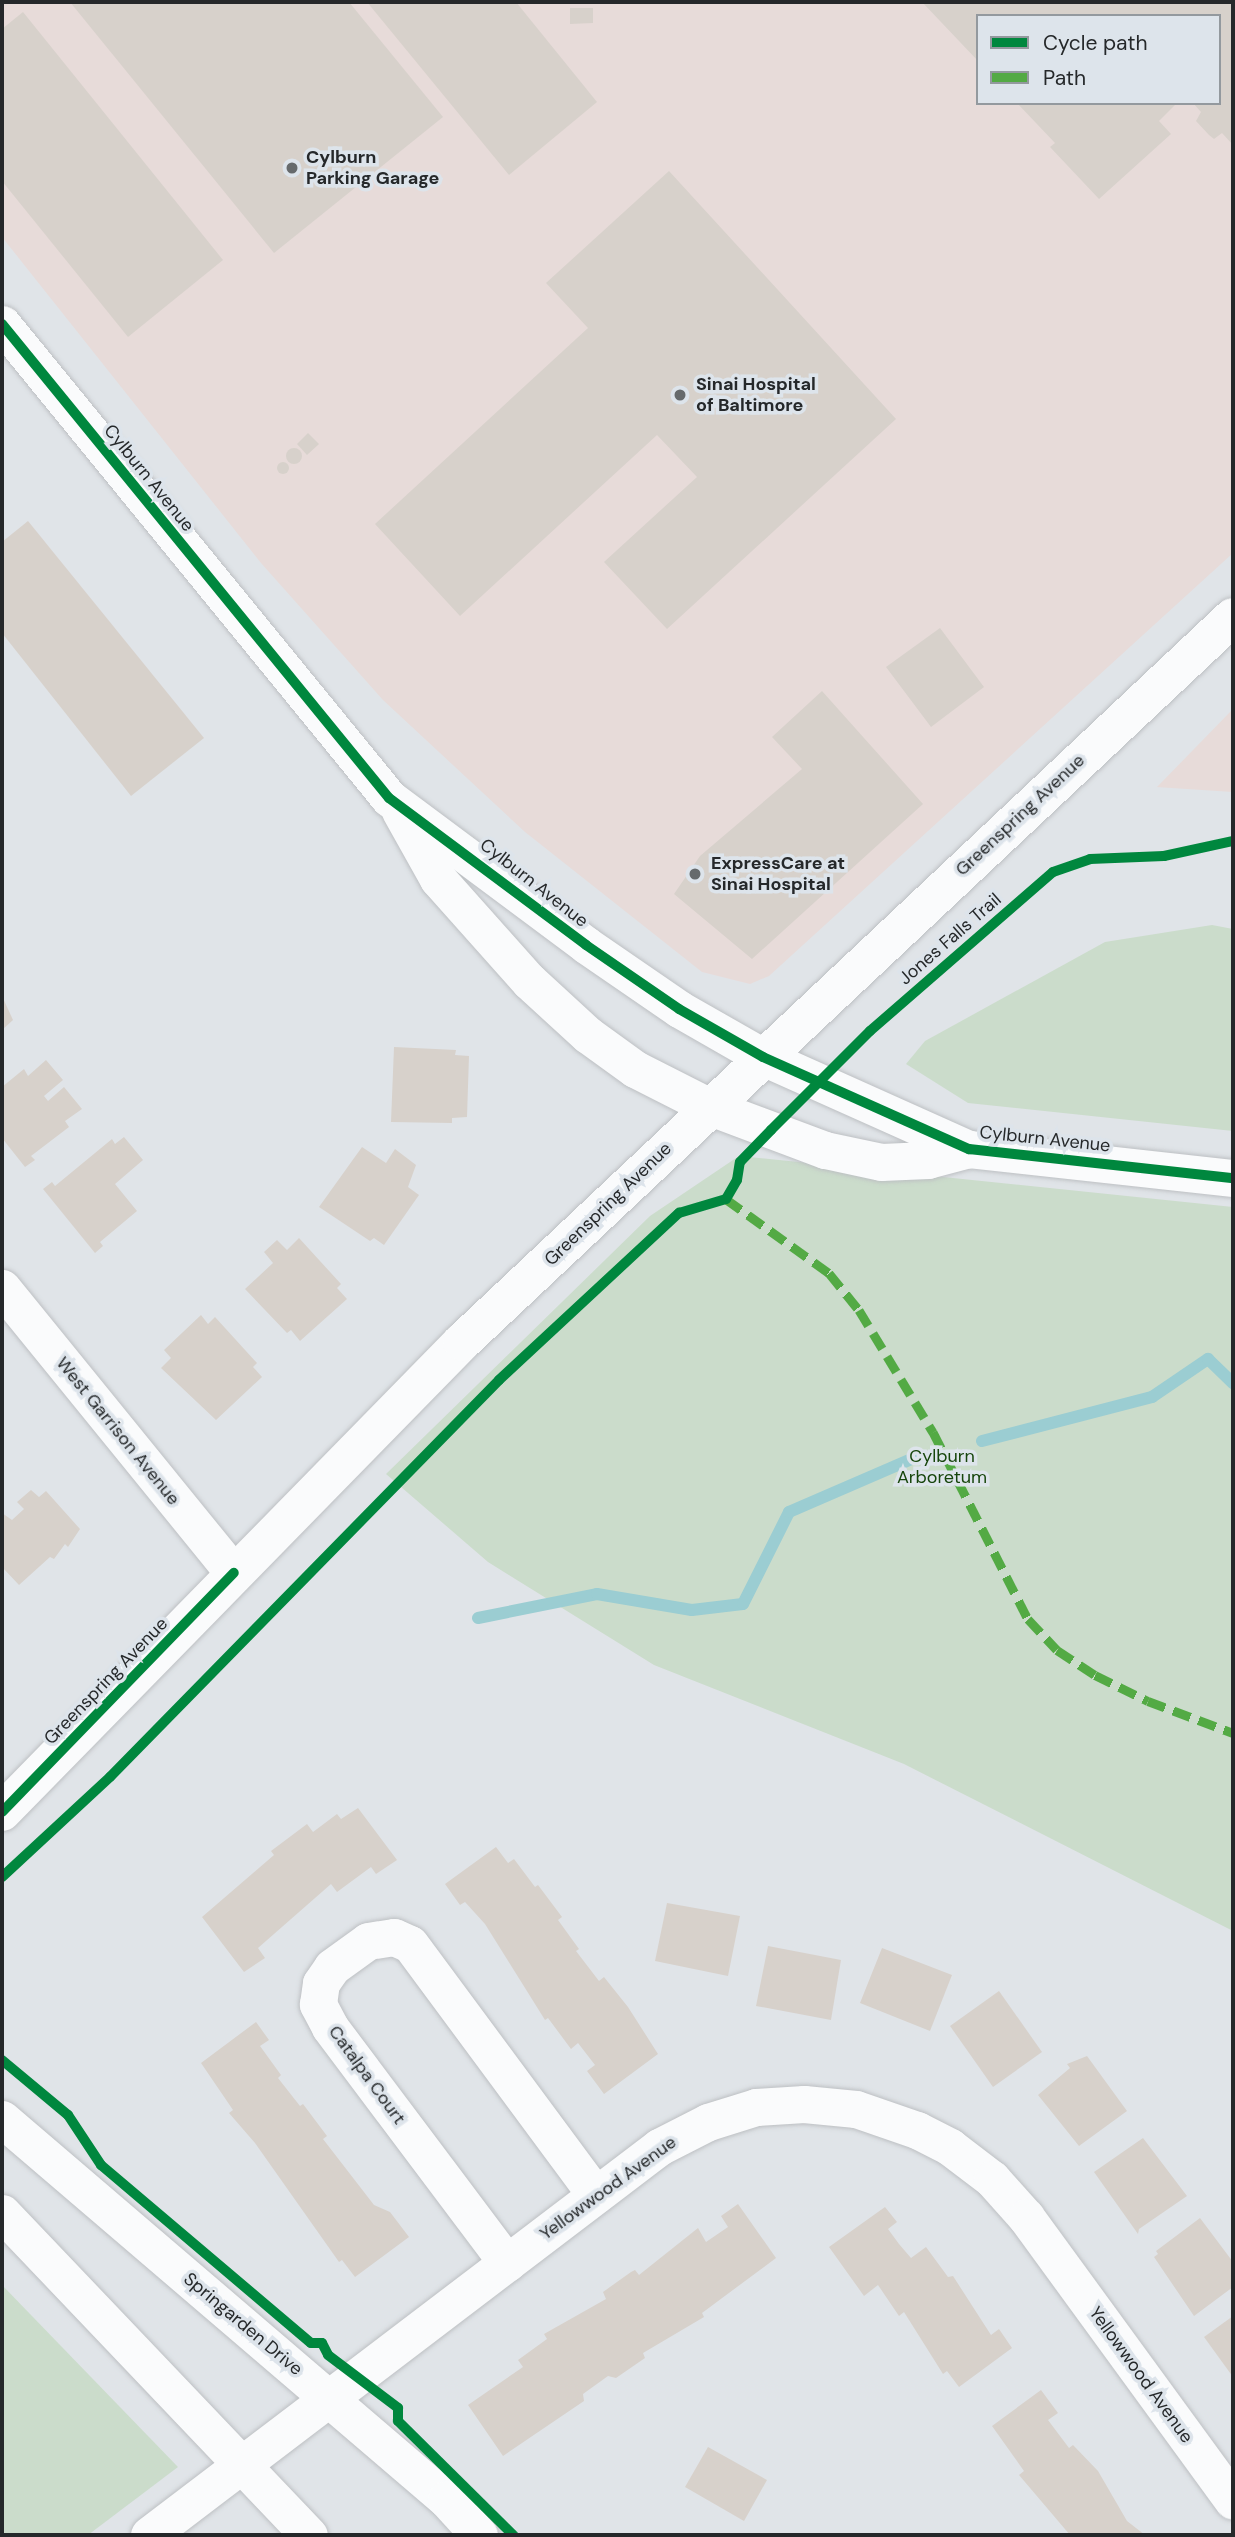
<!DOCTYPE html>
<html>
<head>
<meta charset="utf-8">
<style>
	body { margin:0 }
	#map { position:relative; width:1235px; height:2537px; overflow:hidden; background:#e0e4e8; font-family:"DM Sans",sans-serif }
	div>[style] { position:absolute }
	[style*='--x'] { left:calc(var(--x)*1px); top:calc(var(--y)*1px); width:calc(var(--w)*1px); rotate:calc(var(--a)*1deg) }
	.medical>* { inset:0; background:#e7dbd9 }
	.green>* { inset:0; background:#cbdccb }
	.stream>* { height:12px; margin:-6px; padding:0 6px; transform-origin:6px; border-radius:6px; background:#9bcdd2 }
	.building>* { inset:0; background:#d7d1cb }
	.round { border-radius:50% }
	.roads { filter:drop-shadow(0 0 2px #bdc0c3) drop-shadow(0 0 2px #bdc0c3) }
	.street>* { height:37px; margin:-18.5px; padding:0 18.5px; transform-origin:18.5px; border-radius:18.5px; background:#fafbfc }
	.secondary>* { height:38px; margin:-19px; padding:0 19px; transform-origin:19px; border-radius:19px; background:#fafbfc }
	.quiet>* { height:9px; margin-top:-4.5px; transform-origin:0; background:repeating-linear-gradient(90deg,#53aa44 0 18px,transparent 0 27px) }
	.cycleway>* { height:10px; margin:-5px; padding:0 5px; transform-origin:5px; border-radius:5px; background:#00873e }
	.dots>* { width:19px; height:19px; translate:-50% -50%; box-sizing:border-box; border:4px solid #dde4eb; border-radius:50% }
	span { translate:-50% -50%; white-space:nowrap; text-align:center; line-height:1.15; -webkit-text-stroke:7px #dde4eb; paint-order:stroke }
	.poi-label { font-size:18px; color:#25282a; font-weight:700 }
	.left { translate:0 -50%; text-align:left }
	.street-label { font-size:18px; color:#25282a }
	.park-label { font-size:18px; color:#16450b }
	.frame { position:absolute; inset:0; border:4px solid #25282a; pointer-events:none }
	.legend { position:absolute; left:976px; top:14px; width:245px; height:91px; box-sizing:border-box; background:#dde4eb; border:2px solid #93999e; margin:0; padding:9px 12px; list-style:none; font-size:21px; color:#25282a }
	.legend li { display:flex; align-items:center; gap:14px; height:35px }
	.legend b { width:35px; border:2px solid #93999e }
</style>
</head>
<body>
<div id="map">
	<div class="medical">
		<i style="clip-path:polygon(evenodd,2px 2px,1233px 2px,1233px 553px,769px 976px,750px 984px,702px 972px,525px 832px,383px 700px,261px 563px,2px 237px,2px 2px,978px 16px,1219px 16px,1219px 103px,978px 103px,978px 16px)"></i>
		<i style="clip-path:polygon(1233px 709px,1233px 792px,1156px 787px,1157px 787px)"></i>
	</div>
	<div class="green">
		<i style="clip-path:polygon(1212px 925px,1233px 929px,1233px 1131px,968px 1103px,906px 1064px,925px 1041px,1105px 942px)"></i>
		<i style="clip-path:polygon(739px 1156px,1233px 1207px,1233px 1931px,904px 1764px,654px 1665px,488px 1562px,386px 1474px,650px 1216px)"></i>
		<i style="clip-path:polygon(2px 2285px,178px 2467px,88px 2535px,2px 2535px)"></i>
	</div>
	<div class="stream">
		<i style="--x:982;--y:1441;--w:176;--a:-14.5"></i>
		<i style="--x:1152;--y:1397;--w:68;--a:-34.2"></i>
		<i style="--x:1208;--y:1359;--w:35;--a:44"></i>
		<i style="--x:478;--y:1618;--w:121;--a:-11.4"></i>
		<i style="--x:597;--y:1594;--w:96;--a:9.6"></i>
		<i style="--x:692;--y:1610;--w:51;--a:-6.7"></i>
		<i style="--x:743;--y:1604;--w:103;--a:-63.4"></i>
		<i style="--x:789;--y:1512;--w:136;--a:-23.4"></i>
	</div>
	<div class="building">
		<i style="clip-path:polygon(70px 2px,349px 2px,443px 117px,274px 253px)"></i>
		<i style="clip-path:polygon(367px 2px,516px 2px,597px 102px,509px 175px)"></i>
		<i style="clip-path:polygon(922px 2px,1233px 2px,1233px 145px,1222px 133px,1214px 139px,1209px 135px,1196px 121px,1201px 112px,1193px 103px,1219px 103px,1219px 16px,978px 16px,978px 61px)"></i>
		<i style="clip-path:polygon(570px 8px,593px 8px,593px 23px,570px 24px)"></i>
		<i style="clip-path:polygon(23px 12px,223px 260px,128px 337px,2px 181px,2px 29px)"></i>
		<i style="clip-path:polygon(1017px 103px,1177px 103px,1159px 121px,1171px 134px,1099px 199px,1050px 147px,1055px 143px)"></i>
		<i style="clip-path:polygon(669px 171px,896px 419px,667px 629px,604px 562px,697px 477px,657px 435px,460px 616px,375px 524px,588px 328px,546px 283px)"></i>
		<i style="clip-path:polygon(308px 433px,319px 444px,307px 455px,297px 444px)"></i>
		<i class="round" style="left:286px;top:448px;width:16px;height:16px"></i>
		<i class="round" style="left:277px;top:462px;width:12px;height:12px"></i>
		<i style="clip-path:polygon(28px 521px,204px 738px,131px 796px,2px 633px,2px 542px)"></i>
		<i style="clip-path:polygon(940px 628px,984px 687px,931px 727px,886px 667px)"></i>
		<i style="clip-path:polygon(822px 691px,923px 804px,752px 959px,674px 894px,700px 856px,802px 769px,772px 737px)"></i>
		<i style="clip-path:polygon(2px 996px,13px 1020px,2px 1030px)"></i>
		<i style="clip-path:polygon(394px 1047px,456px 1050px,455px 1055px,469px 1056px,467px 1117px,452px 1118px,452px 1123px,391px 1122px)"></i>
		<i style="clip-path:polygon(46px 1060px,63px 1080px,44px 1096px,48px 1101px,64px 1087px,82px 1109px,65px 1121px,69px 1127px,31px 1156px,35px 1160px,25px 1167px,2px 1138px,2px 1087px,24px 1069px,28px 1076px)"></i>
		<i style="clip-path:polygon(124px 1137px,143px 1160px,115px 1184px,137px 1211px,100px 1242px,103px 1246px,95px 1253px,43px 1189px,52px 1182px,55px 1186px,112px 1139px,115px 1144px)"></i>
		<i style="clip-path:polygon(362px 1147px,386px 1163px,395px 1149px,416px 1165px,408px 1187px,419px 1195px,384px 1245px,374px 1238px,370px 1241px,319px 1207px)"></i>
		<i style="clip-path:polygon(299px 1238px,341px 1284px,337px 1288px,347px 1299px,300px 1341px,291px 1330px,287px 1333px,245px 1289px,273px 1263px,264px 1252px,277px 1240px,287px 1250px)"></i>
		<i style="clip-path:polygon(201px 1315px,208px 1324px,215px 1317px,257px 1363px,253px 1367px,262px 1377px,216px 1420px,161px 1368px,171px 1358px,164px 1350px)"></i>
		<i style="clip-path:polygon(31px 1490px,39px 1497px,46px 1491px,80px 1529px,68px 1547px,65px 1544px,54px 1559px,50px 1557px,19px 1585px,2px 1567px,2px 1513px,12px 1520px,24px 1509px,17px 1502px)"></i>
		<i style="clip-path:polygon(358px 1808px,397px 1860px,376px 1874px,371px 1867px,337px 1892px,331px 1884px,258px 1948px,265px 1958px,244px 1972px,202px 1917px,274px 1855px,271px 1851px,307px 1824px,313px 1832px,337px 1814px,341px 1819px)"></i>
		<i style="clip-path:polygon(496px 1847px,508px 1863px,514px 1859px,535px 1887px,538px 1885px,562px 1917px,558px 1920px,579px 1949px,576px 1951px,599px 1981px,604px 1977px,628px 2007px,658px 2054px,604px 2094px,587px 2071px,595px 2065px,578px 2043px,571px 2049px,548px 2018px,545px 2020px,485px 1924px,465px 1902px,460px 1905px,445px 1884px)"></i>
		<i style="clip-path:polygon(667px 1903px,740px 1916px,728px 1976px,655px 1961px)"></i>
		<i style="clip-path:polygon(768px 1946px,841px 1960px,831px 2020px,756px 2006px)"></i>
		<i style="clip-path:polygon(882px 1948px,952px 1975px,930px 2031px,860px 2003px)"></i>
		<i style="clip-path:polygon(999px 1991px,1042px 2052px,993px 2087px,950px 2026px)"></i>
		<i style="clip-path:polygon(256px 2022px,269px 2040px,260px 2046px,281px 2075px,278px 2078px,300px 2106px,303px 2104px,327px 2136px,323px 2139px,374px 2205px,390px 2212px,409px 2237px,355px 2277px,342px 2260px,339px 2262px,255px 2143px,229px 2113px,233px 2110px,201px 2063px)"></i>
		<i style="clip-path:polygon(1087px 2056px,1127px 2111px,1079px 2146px,1038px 2095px,1070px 2068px,1067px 2064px)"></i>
		<i style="clip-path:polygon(1143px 2138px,1187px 2196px,1139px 2229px,1138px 2234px,1094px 2172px)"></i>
		<i style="clip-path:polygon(738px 2204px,776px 2258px,702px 2313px,704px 2317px,643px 2353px,645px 2358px,616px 2378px,608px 2376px,583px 2394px,584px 2401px,503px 2456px,468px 2405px,523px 2367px,518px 2360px,547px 2339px,544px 2334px,606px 2299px,603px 2292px,631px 2272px,635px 2270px,639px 2275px,698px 2228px,706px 2242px,728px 2227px,721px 2216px)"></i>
		<i style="clip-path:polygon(885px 2207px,897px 2222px,888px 2229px,899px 2244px,911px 2258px,926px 2247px,948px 2277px,953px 2276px,991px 2335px,999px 2329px,1012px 2348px,959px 2387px,947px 2371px,943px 2374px,904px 2312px,899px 2316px,878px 2285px,864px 2296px,829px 2247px)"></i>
		<i style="clip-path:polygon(1200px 2218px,1233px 2262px,1233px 2287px,1194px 2316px,1154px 2257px,1158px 2254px,1156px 2251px)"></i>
		<i style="clip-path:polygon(1233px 2316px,1233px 2377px,1204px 2337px)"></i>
		<i style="clip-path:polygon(1041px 2390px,1058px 2413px,1048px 2420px,1069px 2448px,1073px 2445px,1098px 2471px,1127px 2521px,1145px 2535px,1070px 2535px,1019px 2475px,1024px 2471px,992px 2426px)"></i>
		<i style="clip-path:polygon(708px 2447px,767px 2480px,744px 2521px,685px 2487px)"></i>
	</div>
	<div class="roads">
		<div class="street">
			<i style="--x:2;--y:324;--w:612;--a:50.77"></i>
			<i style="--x:389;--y:798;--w:246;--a:36.7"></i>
			<i style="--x:586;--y:945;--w:113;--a:34.5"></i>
			<i style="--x:679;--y:1009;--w:97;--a:29.7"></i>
			<i style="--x:763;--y:1057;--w:226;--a:24.1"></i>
			<i style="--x:969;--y:1149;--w:266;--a:6.3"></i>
			<i style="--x:400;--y:811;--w:78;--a:60.8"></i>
			<i style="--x:438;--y:879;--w:137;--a:48.3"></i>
			<i style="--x:529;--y:981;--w:80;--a:42.5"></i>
			<i style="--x:588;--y:1035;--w:58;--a:35.9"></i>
			<i style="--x:635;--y:1069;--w:84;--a:26.9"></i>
			<i style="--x:710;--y:1107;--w:123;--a:20.5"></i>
			<i style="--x:825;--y:1150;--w:57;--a:12.1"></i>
			<i style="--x:881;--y:1162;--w:47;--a:-2.4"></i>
			<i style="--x:928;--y:1160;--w:42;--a:-15"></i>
			<i style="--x:2;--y:1288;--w:367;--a:50.9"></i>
			<i style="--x:2;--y:2119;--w:584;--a:40.56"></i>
			<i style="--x:446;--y:2499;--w:49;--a:47.5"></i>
			<i style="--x:2;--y:2213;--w:445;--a:46.4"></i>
			<i style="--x:507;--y:2263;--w:295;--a:-126.9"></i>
			<i style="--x:330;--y:2027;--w:26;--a:-118"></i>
			<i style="--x:318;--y:2004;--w:21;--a:-82"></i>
			<i style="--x:321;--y:1983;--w:19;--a:-55"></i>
			<i style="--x:332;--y:1967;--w:44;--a:-35.8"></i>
			<i style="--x:368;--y:1941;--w:26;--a:-9"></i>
			<i style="--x:394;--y:1937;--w:17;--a:24"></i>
			<i style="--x:410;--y:1944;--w:312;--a:53.5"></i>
			<i style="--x:149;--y:2535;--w:641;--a:-37.26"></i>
			<i style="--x:659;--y:2147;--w:55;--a:-27"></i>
			<i style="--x:708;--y:2122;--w:50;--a:-17.4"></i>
			<i style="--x:756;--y:2107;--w:48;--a:-3.6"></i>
			<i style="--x:804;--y:2104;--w:52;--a:5.5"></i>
			<i style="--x:856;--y:2109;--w:65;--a:19"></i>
			<i style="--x:917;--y:2130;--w:37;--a:27"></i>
			<i style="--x:950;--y:2147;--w:53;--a:37.3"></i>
			<i style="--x:992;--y:2179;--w:51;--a:48.2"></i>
			<i style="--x:1026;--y:2217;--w:351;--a:53.9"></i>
		</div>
		<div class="secondary">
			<i style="--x:2;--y:1812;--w:658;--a:-45.62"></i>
			<i style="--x:462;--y:1342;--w:1058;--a:-43.24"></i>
		</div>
	</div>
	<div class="quiet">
		<i style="--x:726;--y:1199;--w:127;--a:35.7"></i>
		<i style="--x:829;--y:1273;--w:48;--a:51"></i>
		<i style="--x:859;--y:1310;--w:143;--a:58.8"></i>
		<i style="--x:933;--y:1432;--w:210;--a:63.1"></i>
		<i style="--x:1028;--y:1619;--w:42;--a:46.9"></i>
		<i style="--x:1057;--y:1650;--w:45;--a:33.3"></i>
		<i style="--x:1095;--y:1675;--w:59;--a:26.1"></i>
		<i style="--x:1148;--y:1701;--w:91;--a:20.6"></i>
	</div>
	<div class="cycleway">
		<i style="--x:2;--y:324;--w:612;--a:50.77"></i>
		<i style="--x:389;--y:798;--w:246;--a:36.7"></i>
		<i style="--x:586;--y:945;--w:113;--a:34.5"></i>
		<i style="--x:679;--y:1009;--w:97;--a:29.7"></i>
		<i style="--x:763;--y:1057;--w:226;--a:24.1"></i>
		<i style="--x:969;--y:1149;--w:266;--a:6.3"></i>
		<i style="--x:2;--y:1812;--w:333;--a:-45.9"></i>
		<i style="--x:2;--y:1877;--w:147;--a:-42.8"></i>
		<i style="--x:110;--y:1777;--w:556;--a:-45.58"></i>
		<i style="--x:499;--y:1380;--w:246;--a:-42.9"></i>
		<i style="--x:679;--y:1213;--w:49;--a:-16.6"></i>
		<i style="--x:726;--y:1199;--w:22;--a:-60"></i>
		<i style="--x:737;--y:1180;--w:18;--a:-81"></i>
		<i style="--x:740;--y:1162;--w:45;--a:-45.9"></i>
		<i style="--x:771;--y:1130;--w:140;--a:-45"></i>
		<i style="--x:870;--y:1031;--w:242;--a:-41"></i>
		<i style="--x:1053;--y:872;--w:39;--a:-19"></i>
		<i style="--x:1090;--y:859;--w:74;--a:-2.3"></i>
		<i style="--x:1164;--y:856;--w:71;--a:-12.3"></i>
		<i style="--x:2;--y:2060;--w:86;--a:39.8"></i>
		<i style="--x:68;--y:2115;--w:60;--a:56.6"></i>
		<i style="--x:101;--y:2165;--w:275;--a:40.3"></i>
		<i style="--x:311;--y:2343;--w:11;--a:0"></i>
		<i style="--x:322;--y:2343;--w:13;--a:63"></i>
		<i style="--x:328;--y:2355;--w:88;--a:37.1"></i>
		<i style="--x:398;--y:2408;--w:13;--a:90"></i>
		<i style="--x:398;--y:2421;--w:162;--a:44.7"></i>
	</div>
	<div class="dots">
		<i style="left:292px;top:168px;background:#666a6c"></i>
		<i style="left:680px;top:395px;background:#666a6c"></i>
		<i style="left:695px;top:874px;background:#666a6c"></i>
	</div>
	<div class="poi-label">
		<span class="left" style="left:306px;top:168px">Cylburn<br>Parking Garage</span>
		<span class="left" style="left:696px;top:395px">Sinai Hospital<br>of Baltimore</span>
		<span class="left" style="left:711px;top:874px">ExpressCare at<br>Sinai Hospital</span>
	</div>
	<div class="street-label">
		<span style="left:149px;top:478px;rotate:51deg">Cylburn Avenue</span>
		<span style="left:1020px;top:815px;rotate:-43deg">Greenspring Avenue</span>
		<span style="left:534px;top:883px;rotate:38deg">Cylburn Avenue</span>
		<span style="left:950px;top:939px;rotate:-41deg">Jones Falls Trail</span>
		<span style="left:1045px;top:1139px;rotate:6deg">Cylburn Avenue</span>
		<span style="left:608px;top:1204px;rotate:-44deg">Greenspring Avenue</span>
		<span style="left:118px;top:1431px;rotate:51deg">West Garrison Avenue</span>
		<span style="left:106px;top:1681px;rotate:-46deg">Greenspring Avenue</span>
		<span style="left:367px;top:2075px;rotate:54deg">Catalpa Court</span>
		<span style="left:608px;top:2188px;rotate:-36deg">Yellowwood Avenue</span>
		<span style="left:243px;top:2324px;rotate:40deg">Springarden Drive</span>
		<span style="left:1141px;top:2375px;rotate:54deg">Yellowwood Avenue</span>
	</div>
	<div class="park-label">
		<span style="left:942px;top:1467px">Cylburn<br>Arboretum</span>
	</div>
	<div class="frame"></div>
	<ul class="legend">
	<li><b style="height:9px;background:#00873e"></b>Cycle path</li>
	<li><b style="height:9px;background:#53aa44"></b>Path</li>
	</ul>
</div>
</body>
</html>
